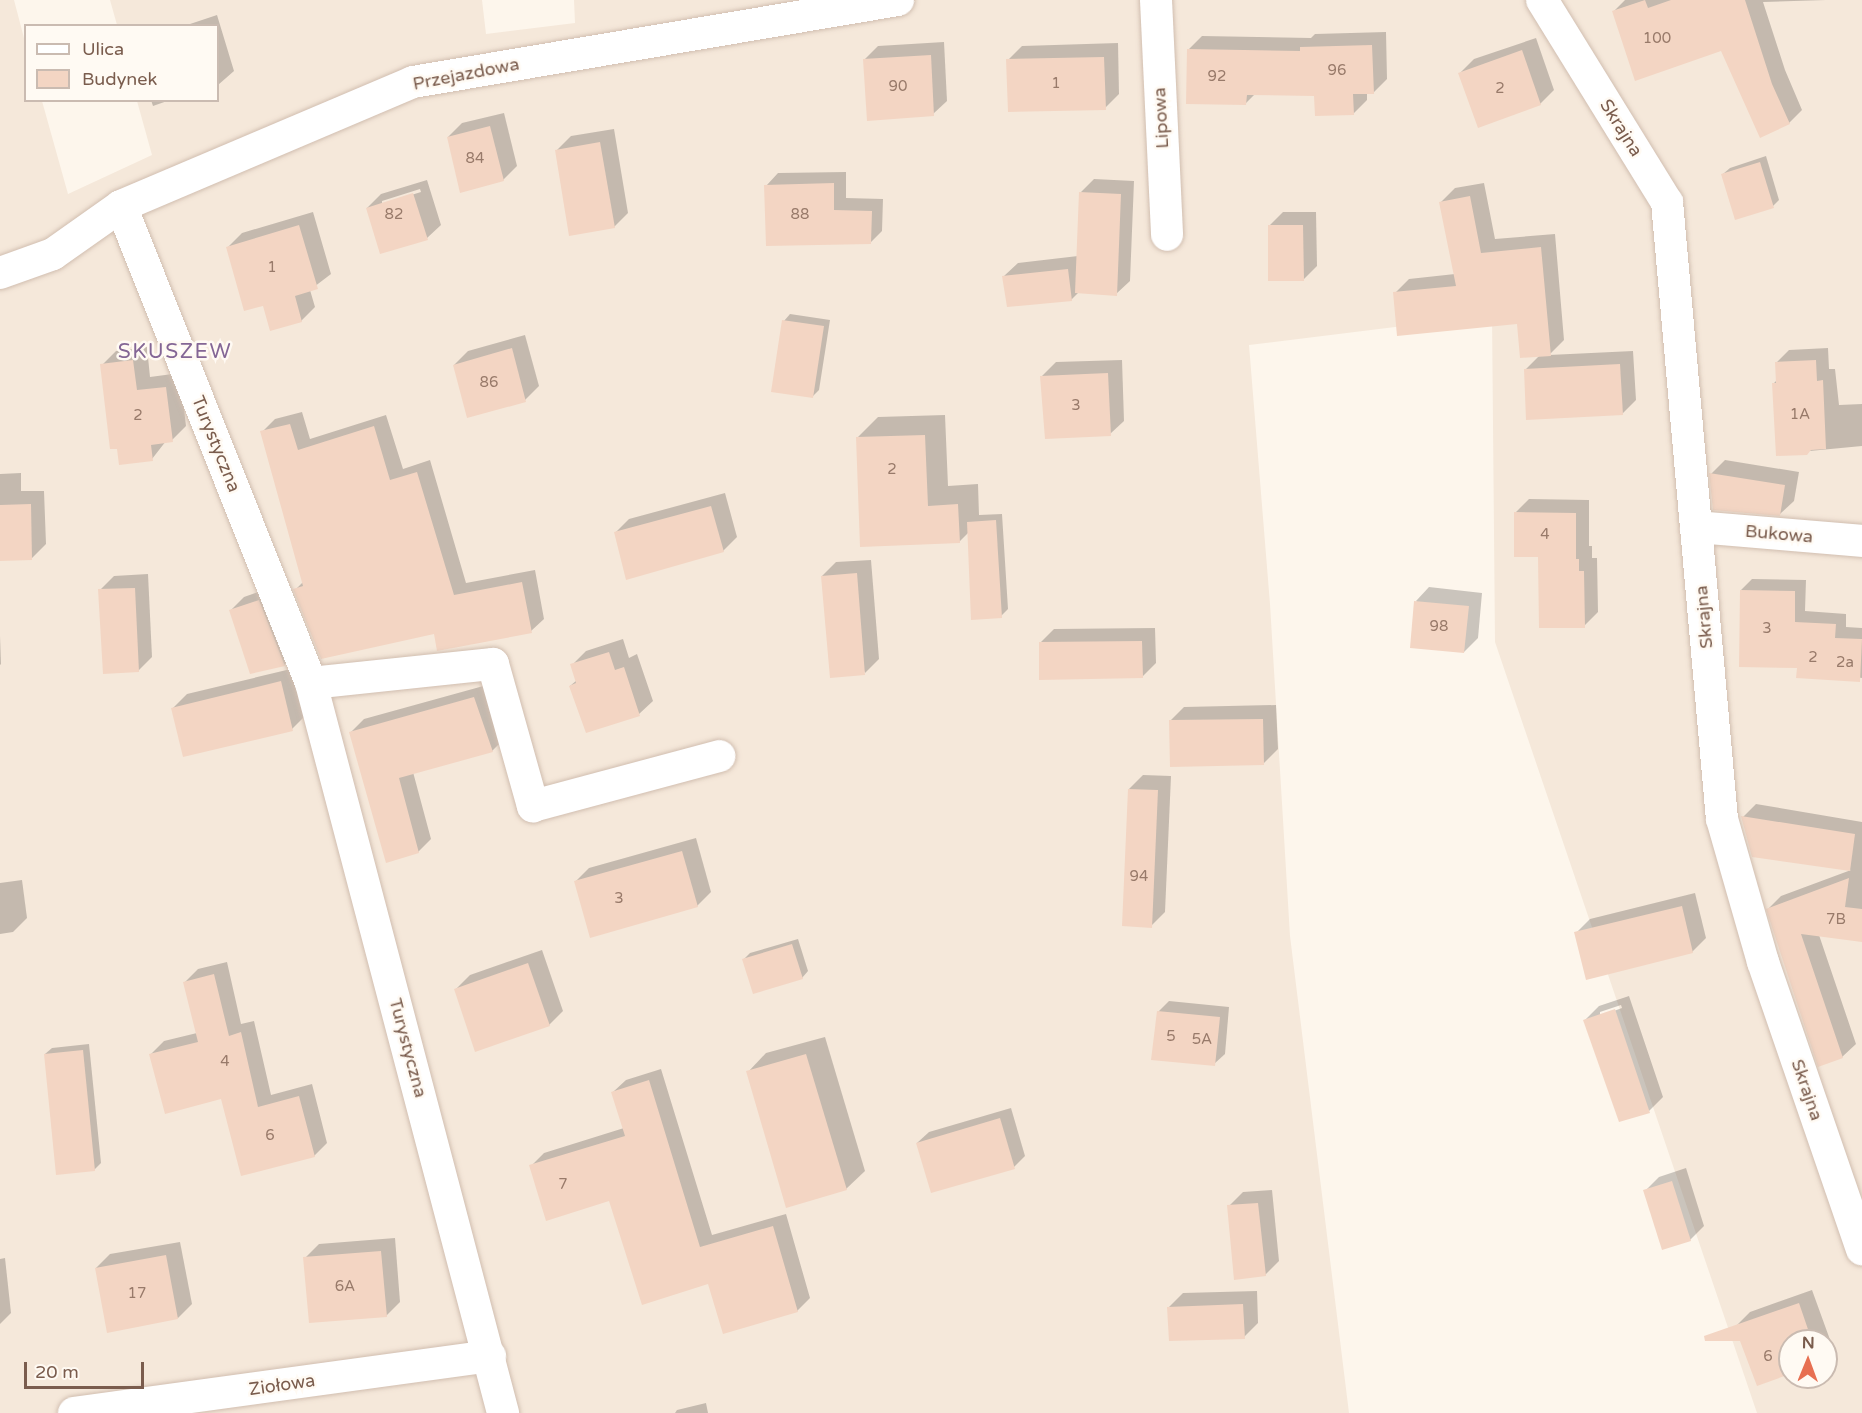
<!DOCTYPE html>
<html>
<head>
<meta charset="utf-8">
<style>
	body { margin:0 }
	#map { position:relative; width:1862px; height:1413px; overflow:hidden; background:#fdf6ec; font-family:"Varela Round",sans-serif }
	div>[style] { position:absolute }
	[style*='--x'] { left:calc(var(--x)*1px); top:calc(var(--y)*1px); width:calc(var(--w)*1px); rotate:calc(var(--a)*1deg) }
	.residential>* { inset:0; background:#f5e8da }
	.shadow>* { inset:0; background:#0003 }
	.building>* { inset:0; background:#f3d5c3 }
	.roads { filter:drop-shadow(0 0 2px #d1beb0) drop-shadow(0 0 2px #d1beb0) }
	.minor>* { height:32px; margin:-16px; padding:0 16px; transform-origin:16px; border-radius:16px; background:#fff }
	span { translate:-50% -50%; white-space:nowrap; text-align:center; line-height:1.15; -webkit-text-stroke:5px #fffaf3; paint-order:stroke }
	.number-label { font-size:15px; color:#987a6a }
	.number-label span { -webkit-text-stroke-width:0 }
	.street-label { font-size:18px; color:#7a5c4d }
	.quarter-label { font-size:21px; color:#846695; letter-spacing:1.5px }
	.legend { position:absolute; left:24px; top:24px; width:195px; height:78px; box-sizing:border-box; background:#fffaf3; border:2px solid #cabbb1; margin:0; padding:8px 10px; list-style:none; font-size:18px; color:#7a5c4d }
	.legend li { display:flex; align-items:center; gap:12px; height:30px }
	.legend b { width:30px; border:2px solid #cabbb1 }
	.north { position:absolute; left:1778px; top:1329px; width:60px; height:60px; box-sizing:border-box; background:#fffaf3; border:2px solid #cabbb1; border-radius:50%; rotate:1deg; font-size:16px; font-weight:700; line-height:24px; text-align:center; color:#7a5c4d }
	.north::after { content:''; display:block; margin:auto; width:21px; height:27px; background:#e76f51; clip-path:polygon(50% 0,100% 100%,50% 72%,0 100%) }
	.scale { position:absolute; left:24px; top:1362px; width:120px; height:27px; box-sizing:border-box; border:3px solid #7a5c4d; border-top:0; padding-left:8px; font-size:18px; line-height:21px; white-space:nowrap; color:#7a5c4d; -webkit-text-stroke:4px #fffaf3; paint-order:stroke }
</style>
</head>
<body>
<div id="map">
	<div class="residential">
		<i style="clip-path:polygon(evenodd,0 0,14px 0,25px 42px,26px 100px,42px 101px,68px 194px,152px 155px,137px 101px,218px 100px,218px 26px,117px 25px,110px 0,482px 0,486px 34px,575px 23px,574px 0,1862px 0,1862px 1413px,1757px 1413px,1495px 642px,1492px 315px,1249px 345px,1270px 604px,1290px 936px,1349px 1413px,0 1413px,0 0,1790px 1341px,1826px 1341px,1826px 1377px,1790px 1377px,1790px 1341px)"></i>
	</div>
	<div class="shadow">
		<i style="clip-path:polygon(1625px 0,1826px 0,1763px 2px,1785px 70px,1802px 110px,1789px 123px,1722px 49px,1613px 12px)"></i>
		<i style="clip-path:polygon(217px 15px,234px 71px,218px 85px,218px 26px,184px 26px)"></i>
		<i style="clip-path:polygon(1386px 32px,1387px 79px,1373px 93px,1367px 93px,1367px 100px,1353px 114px,1316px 94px,1256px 93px,1246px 103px,1188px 50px,1202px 36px,1311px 38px,1315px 34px)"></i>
		<i style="clip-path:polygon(1536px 38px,1554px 90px,1540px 104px,1460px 73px,1474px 59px)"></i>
		<i style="clip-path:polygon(944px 42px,947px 101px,933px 114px,864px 60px,878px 46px)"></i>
		<i style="clip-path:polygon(1118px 43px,1119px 94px,1105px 108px,1008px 60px,1022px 46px)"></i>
		<i style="clip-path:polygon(151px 100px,170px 100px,153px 106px)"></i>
		<i style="clip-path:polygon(504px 113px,517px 166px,503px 180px,448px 137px,462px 123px)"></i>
		<i style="clip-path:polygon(614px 129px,628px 213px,614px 227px,557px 150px,571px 136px)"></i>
		<i style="clip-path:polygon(1766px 156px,1779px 200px,1773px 206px,1723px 174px,1730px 168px)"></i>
		<i style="clip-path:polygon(846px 172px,846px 198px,883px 199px,882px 231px,870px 243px,766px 186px,778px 173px)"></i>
		<i style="clip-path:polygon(1094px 179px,1134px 181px,1130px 281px,1116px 294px,1079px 292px,1071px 300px,1004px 276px,1018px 263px,1078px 256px,1080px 193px)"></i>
		<i style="clip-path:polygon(evenodd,427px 180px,441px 225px,427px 238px,367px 208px,381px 194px,427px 180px,420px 189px,421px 192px,382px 204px,382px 201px,420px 189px)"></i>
		<i style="clip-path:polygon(1484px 183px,1495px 239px,1555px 234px,1564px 340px,1549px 355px,1633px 351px,1636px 400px,1622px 414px,1526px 369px,1540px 355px,1519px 322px,1395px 293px,1409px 279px,1455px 274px,1441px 202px,1455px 188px)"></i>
		<i style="clip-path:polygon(313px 212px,331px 274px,310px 290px,315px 307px,301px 321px,264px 304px,228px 247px,242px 233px)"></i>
		<i style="clip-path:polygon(1283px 212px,1316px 212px,1317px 266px,1303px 280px,1269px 226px)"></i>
		<i style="clip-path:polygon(790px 314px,830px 320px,819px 390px,813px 396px,784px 321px)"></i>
		<i style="clip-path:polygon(525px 335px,539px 386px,525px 400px,454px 365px,468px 351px)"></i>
		<i style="clip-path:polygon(147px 347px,150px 377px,180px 373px,186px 426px,172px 440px,166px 441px,152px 459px,102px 365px,116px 351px)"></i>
		<i style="clip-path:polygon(1828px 348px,1829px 369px,1835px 369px,1839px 405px,1862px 404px,1862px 446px,1777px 454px,1773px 384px,1778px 379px,1777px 362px,1789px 350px)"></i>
		<i style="clip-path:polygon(1122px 360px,1124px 421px,1110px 434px,1042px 376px,1056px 362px)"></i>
		<i style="clip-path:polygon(302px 412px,310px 439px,386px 415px,403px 469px,430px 460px,466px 583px,535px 570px,544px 619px,531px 631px,436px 632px,295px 590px,304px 581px,262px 432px,275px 419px)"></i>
		<i style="clip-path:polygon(945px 415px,948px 486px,978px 484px,979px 515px,1002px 514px,1008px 609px,1001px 616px,969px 532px,959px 542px,857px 438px,878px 417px)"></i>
		<i style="clip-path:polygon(1725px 460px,1799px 472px,1794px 501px,1780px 514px,1711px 474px)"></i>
		<i style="clip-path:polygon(21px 473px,21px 491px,44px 491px,46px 544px,32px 558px,0 559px,0 474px)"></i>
		<i style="clip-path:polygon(725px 493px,737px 537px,723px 551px,615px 533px,629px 519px)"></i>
		<i style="clip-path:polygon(1529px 499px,1589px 500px,1589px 546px,1592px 546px,1592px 558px,1597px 558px,1598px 612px,1584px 626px,1515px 513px)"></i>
		<i style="clip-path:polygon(871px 560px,879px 659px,865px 673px,822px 576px,836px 562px)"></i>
		<i style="clip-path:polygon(148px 574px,152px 657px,138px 671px,100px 590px,114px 576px)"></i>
		<i style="clip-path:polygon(1752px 579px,1806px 580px,1805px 611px,1846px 614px,1846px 627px,1862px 628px,1862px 678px,1798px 667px,1741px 590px)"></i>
		<i style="clip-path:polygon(273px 587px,298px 651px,284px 665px,230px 611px,244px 597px)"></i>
		<i style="clip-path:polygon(1429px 587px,1482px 593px,1478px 638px,1464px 652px,1416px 601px)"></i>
		<i style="clip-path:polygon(1155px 628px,1156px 663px,1142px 677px,1040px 643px,1054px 629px)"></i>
		<i style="clip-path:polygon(0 636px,1px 664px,0 665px)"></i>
		<i style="clip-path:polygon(623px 639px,629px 658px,637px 654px,653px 701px,639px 714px,570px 686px,577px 680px,572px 665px,586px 651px)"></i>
		<i style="clip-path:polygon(295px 668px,306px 715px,292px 729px,173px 708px,187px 694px)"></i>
		<i style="clip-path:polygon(487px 685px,505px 738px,492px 751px,413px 772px,431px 839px,418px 852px,351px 732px,364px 719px)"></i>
		<i style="clip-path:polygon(1276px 705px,1278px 749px,1264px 763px,1170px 721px,1184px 707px)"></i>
		<i style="clip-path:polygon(1143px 775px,1171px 776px,1165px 912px,1151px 926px,1129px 789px)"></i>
		<i style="clip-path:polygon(1756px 804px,1862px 822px,1862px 941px,1819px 935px,1856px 1044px,1842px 1057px,1768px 909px,1781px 896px,1851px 870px,1753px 856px,1743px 817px)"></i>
		<i style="clip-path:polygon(696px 838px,711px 892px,697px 906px,575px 882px,589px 868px)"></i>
		<i style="clip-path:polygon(22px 880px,27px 918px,13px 932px,0 934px,0 883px)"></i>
		<i style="clip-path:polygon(1695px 893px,1706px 938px,1692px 952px,1576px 933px,1590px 919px)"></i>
		<i style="clip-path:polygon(798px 939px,808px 971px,802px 978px,743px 960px,750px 953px)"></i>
		<i style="clip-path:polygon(542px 950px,563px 1011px,549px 1025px,456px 989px,470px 975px)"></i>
		<i style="clip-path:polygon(227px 962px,241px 1024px,254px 1021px,271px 1095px,312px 1084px,327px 1143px,314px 1156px,151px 1054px,164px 1041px,197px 1033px,185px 982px,198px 969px)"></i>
		<i style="clip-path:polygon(evenodd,1629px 996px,1663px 1097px,1649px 1111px,1585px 1020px,1599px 1006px,1629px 996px,1621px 1005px,1622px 1008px,1600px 1016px,1600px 1012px,1621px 1005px)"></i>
		<i style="clip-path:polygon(1169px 1001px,1229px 1007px,1225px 1054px,1214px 1064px,1158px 1012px)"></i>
		<i style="clip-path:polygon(825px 1037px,865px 1171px,846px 1189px,748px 1072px,766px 1053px)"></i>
		<i style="clip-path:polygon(89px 1044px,101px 1163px,94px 1170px,45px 1054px,52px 1048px)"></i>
		<i style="clip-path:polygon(661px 1069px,712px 1235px,786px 1214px,810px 1298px,797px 1311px,709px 1282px,610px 1200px,531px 1166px,544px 1153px,624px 1128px,613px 1092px,626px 1080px)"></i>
		<i style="clip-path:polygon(1011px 1108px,1025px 1156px,1014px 1167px,917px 1143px,929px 1132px)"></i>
		<i style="clip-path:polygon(1686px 1168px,1704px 1226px,1690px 1240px,1645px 1191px,1659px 1177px)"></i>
		<i style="clip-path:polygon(1272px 1190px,1279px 1261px,1265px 1275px,1229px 1206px,1243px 1192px)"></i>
		<i style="clip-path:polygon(395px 1238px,400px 1302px,386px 1316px,305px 1258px,319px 1244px)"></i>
		<i style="clip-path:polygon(180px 1242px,192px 1304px,178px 1318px,96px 1268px,110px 1254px)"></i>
		<i style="clip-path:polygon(5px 1258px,11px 1313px,0 1324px,0 1259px)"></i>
		<i style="clip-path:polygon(1812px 1290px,1833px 1348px,1826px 1355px,1826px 1341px,1790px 1341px,1790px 1372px,1736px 1326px,1750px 1312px)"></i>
		<i style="clip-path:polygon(1257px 1291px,1258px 1323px,1244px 1337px,1169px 1307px,1183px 1293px)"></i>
		<i style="clip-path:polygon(706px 1403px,708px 1413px,675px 1413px,677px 1410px)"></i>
	</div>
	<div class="building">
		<i style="clip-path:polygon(1645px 0,1648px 8px,1671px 0,1745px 0,1772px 84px,1790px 124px,1760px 138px,1721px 51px,1635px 81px,1612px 11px)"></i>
		<i style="clip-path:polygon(1372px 45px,1374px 94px,1353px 94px,1354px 115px,1315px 116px,1314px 96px,1247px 95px,1246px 105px,1186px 104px,1187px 49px,1300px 51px,1300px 47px)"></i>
		<i style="clip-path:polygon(1522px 50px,1541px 105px,1478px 128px,1458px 73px)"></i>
		<i style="clip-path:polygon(931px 55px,934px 116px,867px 121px,863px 59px)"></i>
		<i style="clip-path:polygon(1104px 57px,1106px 110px,1008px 112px,1006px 59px)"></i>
		<i style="clip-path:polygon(490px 126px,504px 181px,460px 193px,447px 137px)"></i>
		<i style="clip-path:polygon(600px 142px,615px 228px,569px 236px,555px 150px)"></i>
		<i style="clip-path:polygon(1760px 162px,1774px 208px,1735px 220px,1721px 174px)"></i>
		<i style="clip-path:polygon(834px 183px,834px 210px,872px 211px,871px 244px,766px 246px,764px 185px)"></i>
		<i style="clip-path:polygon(1079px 192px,1121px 194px,1117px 296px,1075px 293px)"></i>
		<i style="clip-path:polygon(413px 193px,428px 240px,380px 254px,366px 208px)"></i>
		<i style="clip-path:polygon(1470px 196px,1481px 253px,1541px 247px,1551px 356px,1520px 358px,1517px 324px,1397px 336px,1393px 292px,1456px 286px,1439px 202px)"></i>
		<i style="clip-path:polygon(299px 225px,318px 289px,295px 296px,302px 322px,270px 331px,263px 306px,244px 311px,226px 247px)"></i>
		<i style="clip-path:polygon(1268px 225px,1303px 225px,1304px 281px,1268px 281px)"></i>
		<i style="clip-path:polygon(1068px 269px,1072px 301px,1007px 307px,1002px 276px)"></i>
		<i style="clip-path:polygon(782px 320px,824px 326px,813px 398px,771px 392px)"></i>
		<i style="clip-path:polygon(512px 348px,526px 402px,467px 418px,453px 365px)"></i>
		<i style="clip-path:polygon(133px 360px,137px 390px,166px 387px,173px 442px,151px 445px,153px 461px,119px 465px,117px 449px,110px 449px,100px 364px)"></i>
		<i style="clip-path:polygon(1816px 360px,1817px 381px,1823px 380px,1826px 449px,1811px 450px,1807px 455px,1776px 456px,1772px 383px,1776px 383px,1775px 362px)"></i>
		<i style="clip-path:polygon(1620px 364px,1623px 415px,1526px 420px,1524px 369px)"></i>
		<i style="clip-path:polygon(1108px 373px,1111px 436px,1045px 439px,1040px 376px)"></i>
		<i style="clip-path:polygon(290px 424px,298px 450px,374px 426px,390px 480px,417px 472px,454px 595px,522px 582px,532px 633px,437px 651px,434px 634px,321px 659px,293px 589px,303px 586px,260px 431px)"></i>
		<i style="clip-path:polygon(925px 435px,928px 506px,958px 504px,960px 543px,860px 547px,856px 437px)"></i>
		<i style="clip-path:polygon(1709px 473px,1785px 485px,1780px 516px,1713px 510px)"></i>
		<i style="clip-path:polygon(31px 504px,32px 560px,0 561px,0 505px)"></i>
		<i style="clip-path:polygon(711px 506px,724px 552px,626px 580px,614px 532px)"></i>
		<i style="clip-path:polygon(1514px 512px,1576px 513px,1576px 559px,1579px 559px,1579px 571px,1584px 571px,1585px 628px,1539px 628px,1538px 557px,1514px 557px)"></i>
		<i style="clip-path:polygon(996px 520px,1002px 618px,971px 620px,967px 522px)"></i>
		<i style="clip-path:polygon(857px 573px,865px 675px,830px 678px,821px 576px)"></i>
		<i style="clip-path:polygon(135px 588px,139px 672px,103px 674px,98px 589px)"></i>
		<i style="clip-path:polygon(1740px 590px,1795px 591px,1795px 622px,1836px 624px,1835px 638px,1862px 639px,1860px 682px,1796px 678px,1797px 668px,1739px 667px)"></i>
		<i style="clip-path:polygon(259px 600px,285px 666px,250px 674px,229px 610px)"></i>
		<i style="clip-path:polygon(1414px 601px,1469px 606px,1464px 653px,1410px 648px)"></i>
		<i style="clip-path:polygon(1142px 641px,1143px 678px,1039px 680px,1039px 642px)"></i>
		<i style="clip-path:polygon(609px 652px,615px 670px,624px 667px,640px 716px,586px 733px,569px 686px,576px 683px,570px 664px)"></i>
		<i style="clip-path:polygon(281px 681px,293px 731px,183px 757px,171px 708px)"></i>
		<i style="clip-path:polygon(474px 697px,493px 752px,399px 778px,419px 853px,386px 863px,349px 732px)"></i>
		<i style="clip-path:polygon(1263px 719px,1264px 765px,1170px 767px,1169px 720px)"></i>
		<i style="clip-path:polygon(1128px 789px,1158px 790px,1152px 928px,1122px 926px)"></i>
		<i style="clip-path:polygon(1741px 816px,1855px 834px,1850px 871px,1752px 857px)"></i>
		<i style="clip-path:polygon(682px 851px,698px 907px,590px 938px,574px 881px)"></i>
		<i style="clip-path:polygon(1849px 878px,1845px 907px,1862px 909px,1862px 942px,1801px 934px,1843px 1058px,1818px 1067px,1766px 909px)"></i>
		<i style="clip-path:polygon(1682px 906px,1693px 953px,1586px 980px,1574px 932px)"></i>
		<i style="clip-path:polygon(792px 944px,803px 979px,753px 994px,742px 959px)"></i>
		<i style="clip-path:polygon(528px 963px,550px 1026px,475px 1052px,454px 989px)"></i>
		<i style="clip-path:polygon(214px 974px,229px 1036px,241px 1032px,258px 1107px,299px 1096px,315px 1157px,241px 1176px,221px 1099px,165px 1114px,149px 1054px,198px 1042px,183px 982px)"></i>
		<i style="clip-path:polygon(1615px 1009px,1650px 1113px,1619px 1122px,1583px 1020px)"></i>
		<i style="clip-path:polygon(1157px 1011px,1220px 1017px,1215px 1066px,1151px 1060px)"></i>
		<i style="clip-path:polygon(83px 1050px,95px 1171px,56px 1175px,44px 1054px)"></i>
		<i style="clip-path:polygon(806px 1054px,847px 1190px,786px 1208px,746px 1071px)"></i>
		<i style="clip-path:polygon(649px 1080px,700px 1247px,773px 1226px,798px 1312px,723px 1334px,708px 1284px,642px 1305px,609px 1201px,546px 1221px,529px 1165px,625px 1136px,611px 1092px)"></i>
		<i style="clip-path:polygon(1000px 1118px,1015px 1169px,931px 1193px,916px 1143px)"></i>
		<i style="clip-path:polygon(1672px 1181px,1691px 1241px,1662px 1250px,1643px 1190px)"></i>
		<i style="clip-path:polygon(1258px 1203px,1266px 1276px,1234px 1280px,1227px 1205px)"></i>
		<i style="clip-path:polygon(381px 1251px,387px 1317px,309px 1323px,303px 1257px)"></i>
		<i style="clip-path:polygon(166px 1255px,178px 1319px,107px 1333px,95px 1268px)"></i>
		<i style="clip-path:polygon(1799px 1303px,1812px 1341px,1790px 1341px,1790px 1374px,1757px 1386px,1740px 1341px,1705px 1341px,1704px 1336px)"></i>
		<i style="clip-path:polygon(1243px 1304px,1245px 1339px,1169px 1341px,1167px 1307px)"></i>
	</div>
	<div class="roads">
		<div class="minor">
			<i style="--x:1156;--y:0;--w:235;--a:87.3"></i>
			<i style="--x:1542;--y:0;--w:238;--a:58.3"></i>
			<i style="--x:1667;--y:202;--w:619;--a:84.91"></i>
			<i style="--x:1722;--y:819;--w:149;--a:74"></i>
			<i style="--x:1763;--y:962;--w:304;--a:71"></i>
			<i style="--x:121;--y:206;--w:513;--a:68.28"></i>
			<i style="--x:311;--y:683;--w:755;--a:75.26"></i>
			<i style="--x:0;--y:273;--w:56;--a:-19.7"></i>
			<i style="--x:53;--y:254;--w:83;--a:-35.2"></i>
			<i style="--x:121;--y:206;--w:317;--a:-23"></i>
			<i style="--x:413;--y:82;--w:492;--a:-9.6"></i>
			<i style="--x:1696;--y:527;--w:167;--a:4.8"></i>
			<i style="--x:311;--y:683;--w:183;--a:-6"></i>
			<i style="--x:493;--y:664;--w:148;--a:74.3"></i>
			<i style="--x:533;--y:806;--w:193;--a:-15"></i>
			<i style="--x:74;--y:1413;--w:420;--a:-7.8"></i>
		</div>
	</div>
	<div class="number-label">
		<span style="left:1657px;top:39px">100</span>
		<span style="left:1337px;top:71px">96</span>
		<span style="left:1217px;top:77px">92</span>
		<span style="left:1056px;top:84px">1</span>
		<span style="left:898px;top:87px">90</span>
		<span style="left:1500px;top:89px">2</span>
		<span style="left:475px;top:159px">84</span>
		<span style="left:394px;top:215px">82</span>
		<span style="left:800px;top:215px">88</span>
		<span style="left:272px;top:268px">1</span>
		<span style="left:489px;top:383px">86</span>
		<span style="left:1076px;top:406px">3</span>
		<span style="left:1800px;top:415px">1A</span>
		<span style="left:138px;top:416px">2</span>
		<span style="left:892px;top:470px">2</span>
		<span style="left:1545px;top:535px">4</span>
		<span style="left:1439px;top:627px">98</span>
		<span style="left:1767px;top:629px">3</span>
		<span style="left:1813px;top:658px">2</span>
		<span style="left:1845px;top:663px">2a</span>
		<span style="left:1139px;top:877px">94</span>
		<span style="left:619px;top:899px">3</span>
		<span style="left:1836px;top:920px">7B</span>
		<span style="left:1171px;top:1037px">5</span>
		<span style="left:1202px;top:1040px">5A</span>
		<span style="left:225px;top:1062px">4</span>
		<span style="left:270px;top:1136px">6</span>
		<span style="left:563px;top:1185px">7</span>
		<span style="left:345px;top:1287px">6A</span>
		<span style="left:137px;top:1294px">17</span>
		<span style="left:1768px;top:1357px">6</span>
	</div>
	<div class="street-label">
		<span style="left:466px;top:74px;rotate:-11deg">Przejazdowa</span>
		<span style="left:1161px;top:118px;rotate:-93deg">Lipowa</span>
		<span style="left:1621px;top:128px;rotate:58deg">Skrajna</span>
		<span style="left:216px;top:444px;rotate:68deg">Turystyczna</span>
		<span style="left:1779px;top:534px;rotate:5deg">Bukowa</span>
		<span style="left:1704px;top:617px;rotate:-95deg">Skrajna</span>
		<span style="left:408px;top:1048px;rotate:75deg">Turystyczna</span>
		<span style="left:1807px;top:1090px;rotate:71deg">Skrajna</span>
		<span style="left:282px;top:1385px;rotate:-8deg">Ziołowa</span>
	</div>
	<div class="quarter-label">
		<span style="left:175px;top:352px">SKUSZEW</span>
	</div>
	<ul class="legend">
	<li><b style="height:8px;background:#fff"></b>Ulica</li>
	<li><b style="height:16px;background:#f3d5c3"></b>Budynek</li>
	</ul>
	<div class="north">N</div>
	<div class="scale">20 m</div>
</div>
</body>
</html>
